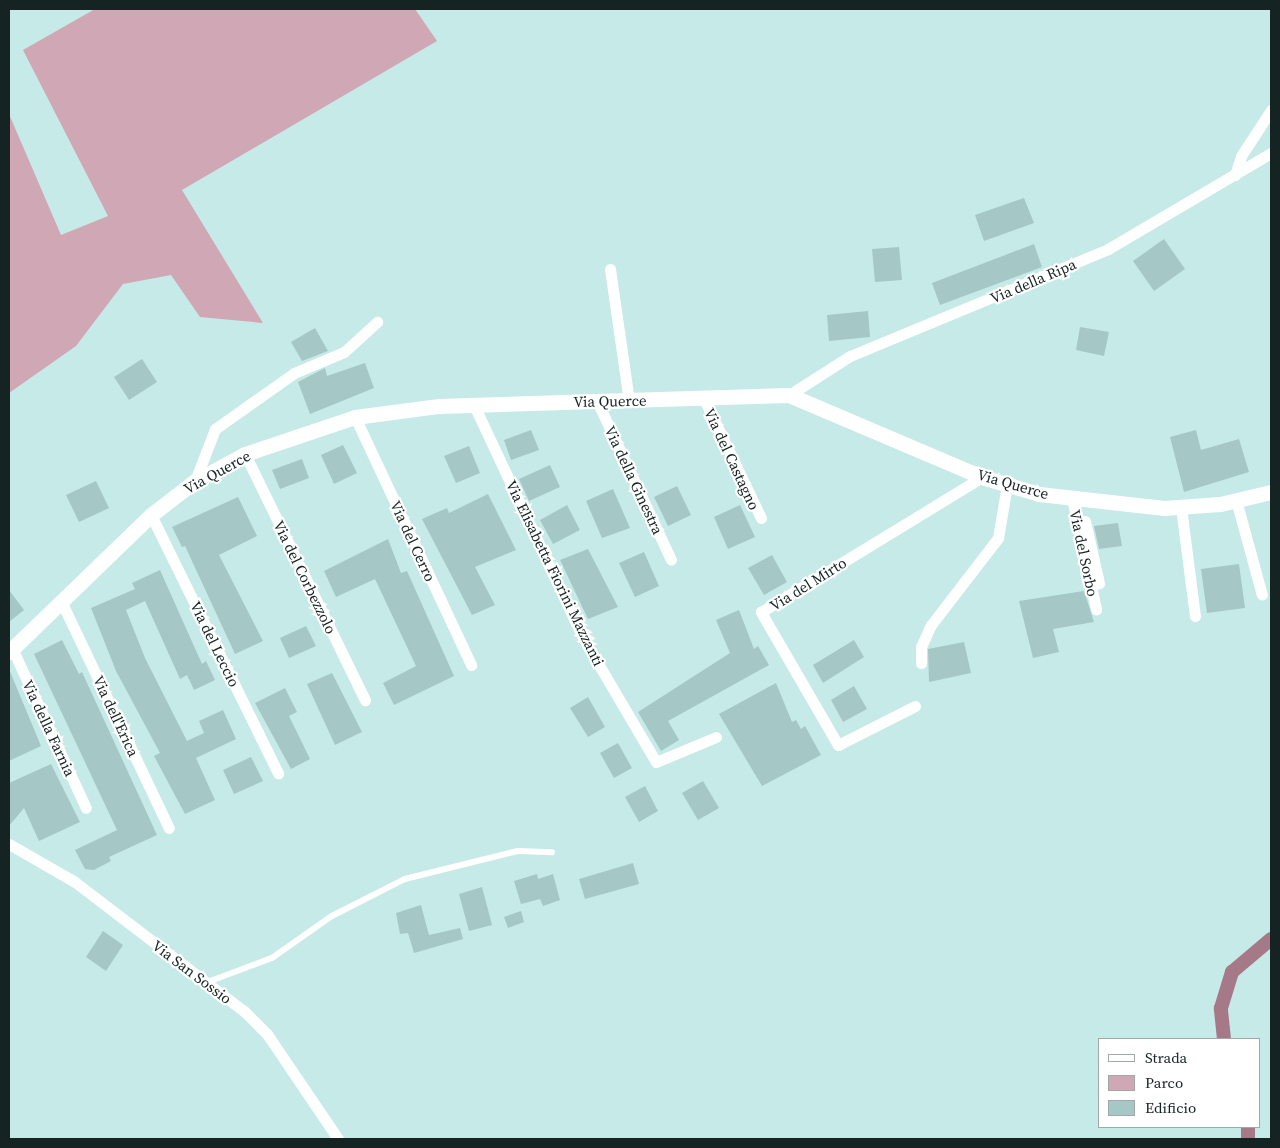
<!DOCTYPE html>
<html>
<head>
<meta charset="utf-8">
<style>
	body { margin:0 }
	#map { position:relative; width:1280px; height:1148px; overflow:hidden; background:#c6eae8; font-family:"Source Serif 4",serif }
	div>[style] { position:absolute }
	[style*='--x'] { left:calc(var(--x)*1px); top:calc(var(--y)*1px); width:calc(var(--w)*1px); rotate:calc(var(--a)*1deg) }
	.green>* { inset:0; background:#d0a7b4 }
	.canal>* { height:14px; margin:-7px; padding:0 7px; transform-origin:7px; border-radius:7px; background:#a57987 }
	.building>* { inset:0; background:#a5c8c6 }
	.service>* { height:5.5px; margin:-2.75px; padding:0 2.75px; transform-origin:2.75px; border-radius:2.75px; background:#fff }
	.minor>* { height:11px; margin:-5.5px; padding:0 5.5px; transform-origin:5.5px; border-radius:5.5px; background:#fff }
	.tertiary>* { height:15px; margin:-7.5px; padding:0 7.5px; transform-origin:7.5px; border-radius:7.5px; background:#fff }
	span { translate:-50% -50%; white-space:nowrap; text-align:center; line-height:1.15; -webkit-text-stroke:4.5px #fff; paint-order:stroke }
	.street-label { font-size:15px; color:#162323 }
	.frame { position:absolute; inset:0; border:10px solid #162323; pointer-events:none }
	.legend { position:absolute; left:1098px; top:1038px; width:162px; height:90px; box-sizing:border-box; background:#fff; border:1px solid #a2a7a7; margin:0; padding:6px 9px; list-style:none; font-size:15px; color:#162323 }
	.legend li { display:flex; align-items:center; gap:10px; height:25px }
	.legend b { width:25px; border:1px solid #a2a7a7 }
</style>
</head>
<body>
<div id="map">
	<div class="green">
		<i style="clip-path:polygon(95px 9px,415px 9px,437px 41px,182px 190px,263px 323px,200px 317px,171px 275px,123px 284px,76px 346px,9px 393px,9px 114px,61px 235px,108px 216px,23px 50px)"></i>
	</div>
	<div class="canal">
		<i style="--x:1224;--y:1039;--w:31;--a:-96"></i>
		<i style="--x:1221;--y:1008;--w:38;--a:-73"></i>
		<i style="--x:1232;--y:972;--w:51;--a:-40.2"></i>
		<i style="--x:1248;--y:1139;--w:12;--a:-90"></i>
	</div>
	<div class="building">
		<i style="clip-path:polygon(1024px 198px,1034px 223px,984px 241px,975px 215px)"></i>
		<i style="clip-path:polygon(1164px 239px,1185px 269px,1154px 291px,1133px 261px)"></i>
		<i style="clip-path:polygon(1034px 244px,1042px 267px,940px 305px,932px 283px)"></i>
		<i style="clip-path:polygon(899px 247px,902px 280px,875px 282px,872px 249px)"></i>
		<i style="clip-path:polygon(868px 311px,870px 337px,829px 341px,827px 315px)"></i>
		<i style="clip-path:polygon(1080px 327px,1109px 332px,1104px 356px,1076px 350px)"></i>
		<i style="clip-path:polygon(315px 328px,328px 351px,302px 361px,291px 342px)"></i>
		<i style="clip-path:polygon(142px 359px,157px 382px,129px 400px,114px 377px)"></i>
		<i style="clip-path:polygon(365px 363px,374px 388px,310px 414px,298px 382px,325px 368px,327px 376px)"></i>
		<i style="clip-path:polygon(531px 430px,539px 450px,511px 460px,504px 440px)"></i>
		<i style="clip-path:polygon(1196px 430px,1201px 450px,1239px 439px,1249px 472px,1184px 492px,1170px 437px)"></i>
		<i style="clip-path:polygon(343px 445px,357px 473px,334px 484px,321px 455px)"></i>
		<i style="clip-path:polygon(469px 446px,480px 473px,456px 483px,444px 456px)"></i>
		<i style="clip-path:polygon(302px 459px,309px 478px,280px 489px,272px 470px)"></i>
		<i style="clip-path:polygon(550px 465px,560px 487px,529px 501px,519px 479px)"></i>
		<i style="clip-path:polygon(96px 481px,109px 508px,79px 522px,66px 495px)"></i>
		<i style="clip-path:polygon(677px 486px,691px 515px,668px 526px,654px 497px)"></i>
		<i style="clip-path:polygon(613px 489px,630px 528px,602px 538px,586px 501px)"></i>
		<i style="clip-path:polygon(488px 494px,516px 550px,475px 567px,495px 605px,472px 615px,422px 519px,447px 508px,449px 513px)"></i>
		<i style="clip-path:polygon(238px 497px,257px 536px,219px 555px,263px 641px,235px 654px,185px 546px,182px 547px,172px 527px)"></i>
		<i style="clip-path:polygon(567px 505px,580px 530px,553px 544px,540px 520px)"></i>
		<i style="clip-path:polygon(740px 505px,755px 537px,728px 549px,714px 517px)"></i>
		<i style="clip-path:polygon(1118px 523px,1122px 546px,1099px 549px,1094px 526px)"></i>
		<i style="clip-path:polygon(388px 539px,401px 573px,407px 571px,454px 676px,394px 705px,383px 683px,416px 666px,375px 579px,336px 597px,324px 571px)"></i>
		<i style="clip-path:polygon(588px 549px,618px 607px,588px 619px,560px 560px)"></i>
		<i style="clip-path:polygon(644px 552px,659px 586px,635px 597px,619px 563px)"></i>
		<i style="clip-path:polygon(772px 555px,787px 582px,764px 595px,748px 568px)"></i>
		<i style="clip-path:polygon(1239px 564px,1245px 608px,1207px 613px,1201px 569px)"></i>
		<i style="clip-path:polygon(160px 570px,202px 664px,206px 661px,215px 680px,194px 690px,187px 675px,180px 679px,145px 601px,126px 610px,145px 658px,187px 741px,204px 733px,199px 721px,223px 710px,236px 739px,196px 758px,215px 800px,185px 814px,154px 756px,160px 753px,116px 671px,91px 608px,135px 589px,132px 583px)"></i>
		<i style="clip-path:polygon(9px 590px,24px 610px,9px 622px)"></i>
		<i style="clip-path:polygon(1084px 591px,1094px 622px,1053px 629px,1059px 652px,1033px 658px,1019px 601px)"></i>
		<i style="clip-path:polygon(739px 610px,754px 649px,758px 646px,769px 665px,668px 721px,679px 740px,661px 751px,638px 712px,730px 653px,716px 620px)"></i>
		<i style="clip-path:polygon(306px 626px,316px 646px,289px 658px,280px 638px)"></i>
		<i style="clip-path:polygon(62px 640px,79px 674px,82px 672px,157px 835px,109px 857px,111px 861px,94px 870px,85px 869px,75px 850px,117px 830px,34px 654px)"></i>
		<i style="clip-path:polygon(854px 640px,864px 657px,823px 683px,813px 665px)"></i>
		<i style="clip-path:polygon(964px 642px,971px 673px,929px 682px,928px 649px)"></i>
		<i style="clip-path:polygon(9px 669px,41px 746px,9px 761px)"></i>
		<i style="clip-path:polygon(332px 673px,362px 732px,335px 745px,307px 684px)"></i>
		<i style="clip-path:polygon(776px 683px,792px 722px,796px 720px,801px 729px,805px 726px,821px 755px,762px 786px,719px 714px)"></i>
		<i style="clip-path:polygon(854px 686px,867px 709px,843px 722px,831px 700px)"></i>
		<i style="clip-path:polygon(285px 688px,297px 712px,289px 716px,310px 759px,291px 769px,255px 703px)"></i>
		<i style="clip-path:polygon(588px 697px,605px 727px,588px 737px,570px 708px)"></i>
		<i style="clip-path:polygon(618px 743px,632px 768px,614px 778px,600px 753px)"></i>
		<i style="clip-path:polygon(251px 757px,263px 781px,234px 794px,223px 770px)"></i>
		<i style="clip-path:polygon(51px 764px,80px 822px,39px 841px,24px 808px,9px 826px,9px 783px)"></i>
		<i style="clip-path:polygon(703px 781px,719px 808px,698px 820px,682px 793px)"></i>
		<i style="clip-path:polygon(645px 786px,658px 811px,639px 822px,625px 797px)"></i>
		<i style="clip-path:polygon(633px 863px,639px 884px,585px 899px,579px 879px)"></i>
		<i style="clip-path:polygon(537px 874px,538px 879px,553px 874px,560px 900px,543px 906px,540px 899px,521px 904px,514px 881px)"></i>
		<i style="clip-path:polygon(482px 887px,492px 925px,469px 931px,459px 894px)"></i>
		<i style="clip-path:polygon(421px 905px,429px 935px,460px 928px,463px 939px,414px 953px,408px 933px,400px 934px,396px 913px)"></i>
		<i style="clip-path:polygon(521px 911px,524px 922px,508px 928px,504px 917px)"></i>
		<i style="clip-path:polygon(103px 931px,123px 945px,106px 971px,86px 957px)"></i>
	</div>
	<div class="service">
		<i style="--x:208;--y:982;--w:68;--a:-20.6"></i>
		<i style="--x:272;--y:958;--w:73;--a:-35"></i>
		<i style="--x:332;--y:916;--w:82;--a:-26.9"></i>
		<i style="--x:405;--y:879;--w:116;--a:-13.9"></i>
		<i style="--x:518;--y:851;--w:34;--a:2"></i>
	</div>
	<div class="minor">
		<i style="--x:1235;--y:175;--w:20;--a:-72"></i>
		<i style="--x:1241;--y:156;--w:55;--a:-56.9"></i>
		<i style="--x:610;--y:269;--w:133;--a:81.8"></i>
		<i style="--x:789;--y:395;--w:72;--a:-32.6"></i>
		<i style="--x:850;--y:356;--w:279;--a:-22.5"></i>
		<i style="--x:1108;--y:249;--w:189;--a:-30.5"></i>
		<i style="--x:704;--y:399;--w:132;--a:64.4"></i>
		<i style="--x:597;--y:401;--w:175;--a:65"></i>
		<i style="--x:473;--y:403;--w:259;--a:64.9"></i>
		<i style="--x:583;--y:638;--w:144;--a:59.5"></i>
		<i style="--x:656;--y:762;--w:65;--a:-22.6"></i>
		<i style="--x:355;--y:417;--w:274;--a:64.9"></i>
		<i style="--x:245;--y:454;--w:274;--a:64"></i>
		<i style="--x:195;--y:481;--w:56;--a:-69"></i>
		<i style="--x:215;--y:429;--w:97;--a:-35.3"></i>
		<i style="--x:294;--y:373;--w:54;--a:-22.8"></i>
		<i style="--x:344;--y:352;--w:45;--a:-42.3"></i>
		<i style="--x:1072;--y:498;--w:114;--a:77.8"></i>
		<i style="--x:1236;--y:500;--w:98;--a:74.7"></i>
		<i style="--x:1181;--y:507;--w:110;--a:82.7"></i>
		<i style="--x:151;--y:515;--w:288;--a:63.8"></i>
		<i style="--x:1085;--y:521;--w:64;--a:77.3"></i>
		<i style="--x:62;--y:603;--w:249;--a:64.6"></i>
		<i style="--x:12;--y:648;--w:176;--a:65.2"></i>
		<i style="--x:921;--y:663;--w:16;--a:-90"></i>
		<i style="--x:921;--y:647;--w:24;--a:-66"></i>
		<i style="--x:931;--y:625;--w:110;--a:-52.4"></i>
		<i style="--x:998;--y:538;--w:54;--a:-80.4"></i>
		<i style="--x:915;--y:706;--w:86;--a:153.1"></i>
		<i style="--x:838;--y:745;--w:154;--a:-120.1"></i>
		<i style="--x:761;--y:612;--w:259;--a:-31.4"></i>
		<i style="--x:9;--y:844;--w:76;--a:29.9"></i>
		<i style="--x:75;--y:882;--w:213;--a:37.4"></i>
		<i style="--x:244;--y:1011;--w:33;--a:45"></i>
		<i style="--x:267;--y:1034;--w:127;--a:55.9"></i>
	</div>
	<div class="tertiary">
		<i style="--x:9;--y:652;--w:197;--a:-44"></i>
		<i style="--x:151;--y:515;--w:56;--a:-37.7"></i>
		<i style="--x:195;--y:481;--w:57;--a:-28.4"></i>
		<i style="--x:245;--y:454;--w:116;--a:-18.6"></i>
		<i style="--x:355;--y:417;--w:85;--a:-7.5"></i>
		<i style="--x:439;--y:406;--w:350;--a:-1.8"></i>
		<i style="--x:789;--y:395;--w:210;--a:23"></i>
		<i style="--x:982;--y:477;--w:59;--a:16.6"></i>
		<i style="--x:1039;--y:494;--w:126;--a:6.4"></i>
		<i style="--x:1164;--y:508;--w:56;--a:-4.1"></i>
		<i style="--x:1220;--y:504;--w:52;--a:-13.2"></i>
	</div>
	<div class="street-label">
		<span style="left:1033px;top:281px;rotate:-23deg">Via della Ripa</span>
		<span style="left:610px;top:401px;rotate:-1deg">Via Querce</span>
		<span style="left:732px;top:459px;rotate:65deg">Via del Castagno</span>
		<span style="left:217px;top:472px;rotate:-29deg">Via Querce</span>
		<span style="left:634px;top:480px;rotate:65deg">Via della Ginestra</span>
		<span style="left:1013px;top:484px;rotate:16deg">Via Querce</span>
		<span style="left:413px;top:541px;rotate:65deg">Via del Cerro</span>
		<span style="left:1084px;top:553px;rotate:78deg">Via del Sorbo</span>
		<span style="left:555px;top:573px;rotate:64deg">Via Elisabetta Fiorini Mazzanti</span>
		<span style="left:305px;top:577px;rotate:64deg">Via del Corbezzolo</span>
		<span style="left:808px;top:584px;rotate:-32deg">Via del Mirto</span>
		<span style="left:215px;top:644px;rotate:64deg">Via del Leccio</span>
		<span style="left:116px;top:716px;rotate:65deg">Via dell'Erica</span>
		<span style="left:49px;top:728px;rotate:65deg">Via della Farnia</span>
		<span style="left:192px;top:972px;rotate:37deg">Via San Sossio</span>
	</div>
	<div class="frame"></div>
	<ul class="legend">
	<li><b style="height:6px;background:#fff"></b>Strada</li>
	<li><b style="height:14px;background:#d0a7b4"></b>Parco</li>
	<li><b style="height:14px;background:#a5c8c6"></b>Edificio</li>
	</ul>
</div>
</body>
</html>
